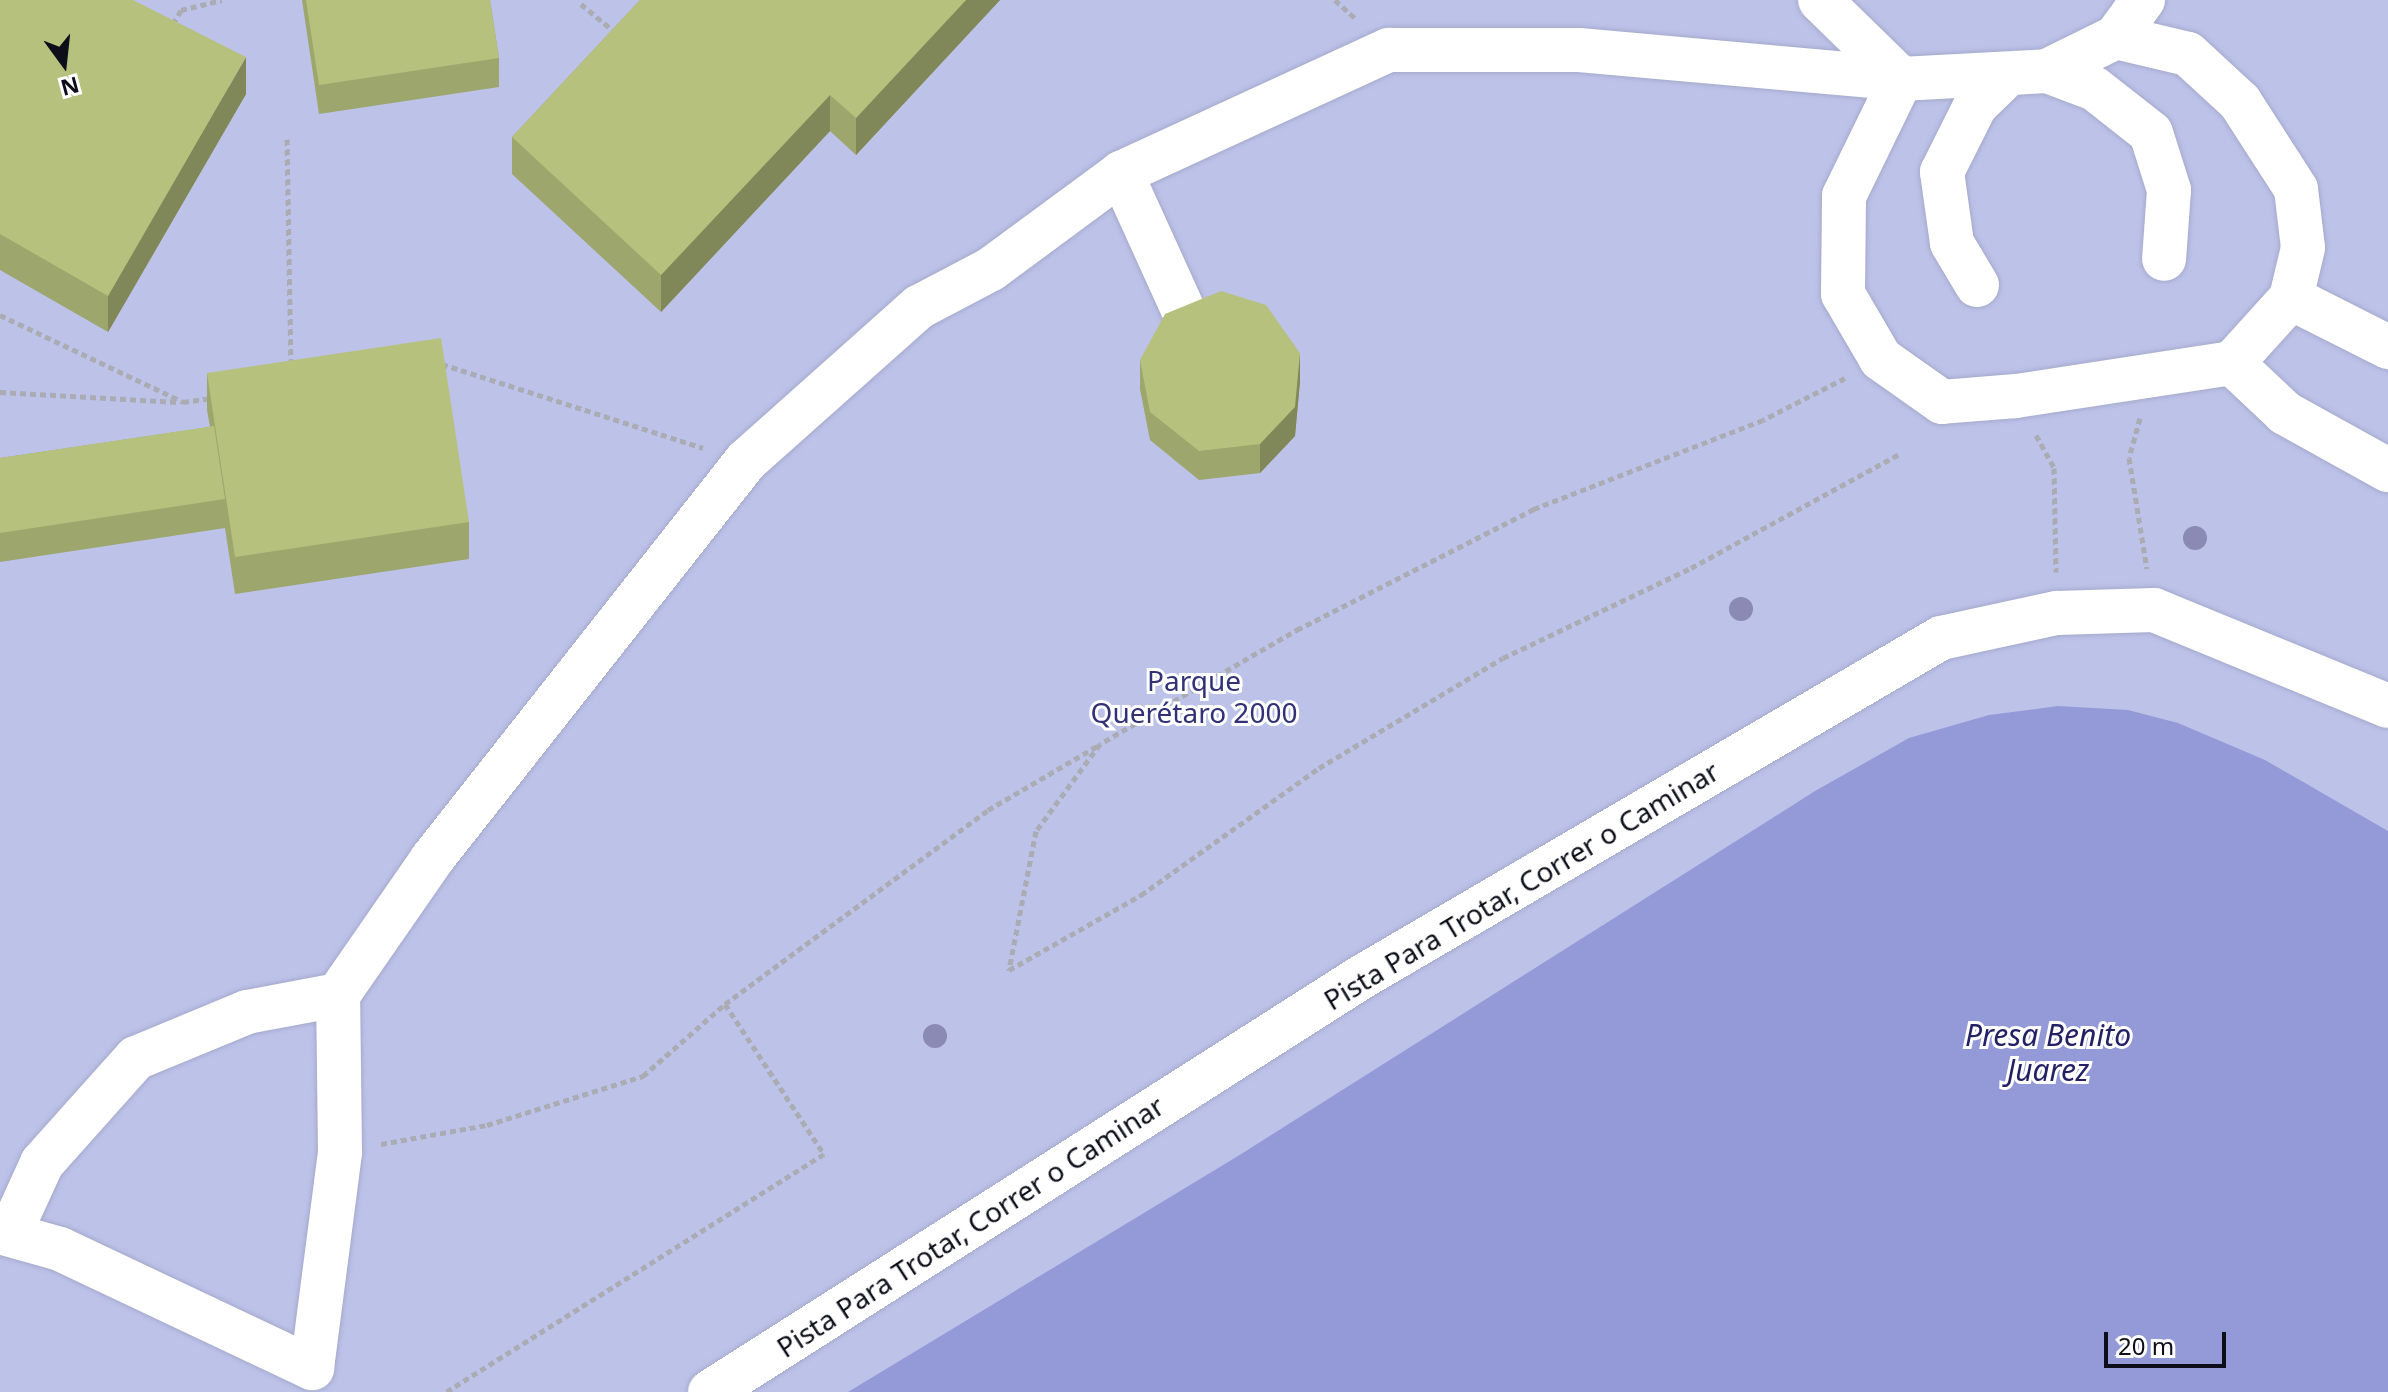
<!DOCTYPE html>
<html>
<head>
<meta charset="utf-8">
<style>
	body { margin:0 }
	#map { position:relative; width:2388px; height:1392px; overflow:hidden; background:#f6f7fe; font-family:"Noto Sans",sans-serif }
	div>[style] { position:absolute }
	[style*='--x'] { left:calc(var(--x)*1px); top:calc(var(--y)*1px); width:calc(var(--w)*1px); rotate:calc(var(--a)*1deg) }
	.green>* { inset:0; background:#bdc2e9 }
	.water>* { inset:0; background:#949ad7 }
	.path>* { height:5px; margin-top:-2.5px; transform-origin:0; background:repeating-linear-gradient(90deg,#aaabb3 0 6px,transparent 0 10px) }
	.roads { filter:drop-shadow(0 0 2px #a5aacb) drop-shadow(0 0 2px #a5aacb) }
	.minor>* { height:44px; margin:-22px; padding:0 22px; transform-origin:22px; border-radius:22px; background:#fff }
	.trees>* { width:24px; height:24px; margin:-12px; border-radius:50%; background:#8a8ab4 }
	.wall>* { inset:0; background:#9da66c }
	.shaded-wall>* { inset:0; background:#808758 }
	.building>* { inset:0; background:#b7c17e }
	span { translate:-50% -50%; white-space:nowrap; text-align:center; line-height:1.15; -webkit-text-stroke:6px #fff; paint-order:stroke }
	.park-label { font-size:28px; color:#323077 }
	.street-label { font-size:28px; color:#0d0e19 }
	.water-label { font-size:30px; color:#242066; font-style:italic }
	.north { position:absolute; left:24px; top:24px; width:80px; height:80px; -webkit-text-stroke:6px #fff; paint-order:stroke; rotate:165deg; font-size:22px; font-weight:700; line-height:32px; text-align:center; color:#0d0e19 }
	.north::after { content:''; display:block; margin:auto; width:28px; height:36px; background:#0d0e19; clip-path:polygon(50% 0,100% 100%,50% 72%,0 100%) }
	.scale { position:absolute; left:2104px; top:1332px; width:122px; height:36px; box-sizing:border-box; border:4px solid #0d0e19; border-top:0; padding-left:10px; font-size:24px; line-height:28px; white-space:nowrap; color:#0d0e19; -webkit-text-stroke:6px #fff; paint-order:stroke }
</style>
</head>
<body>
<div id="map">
	<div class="green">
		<i style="clip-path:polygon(0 0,2388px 0,2388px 1392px,0 1392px)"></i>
	</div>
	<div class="water">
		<i style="clip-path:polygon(2058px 706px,2128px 710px,2178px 723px,2265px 760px,2388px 831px,2388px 1392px,848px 1392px,1238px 1156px,1815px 791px,1909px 738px,1989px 715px)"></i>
	</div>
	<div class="path">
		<i style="--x:1335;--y:0;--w:28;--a:42"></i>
		<i style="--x:581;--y:4;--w:45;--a:39.6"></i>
		<i style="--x:173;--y:24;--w:16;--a:-60"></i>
		<i style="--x:181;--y:10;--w:42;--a:-13.7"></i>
		<i style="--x:287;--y:139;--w:226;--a:89"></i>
		<i style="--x:0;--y:315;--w:203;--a:25.4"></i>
		<i style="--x:183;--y:402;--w:28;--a:-8"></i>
		<i style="--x:442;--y:364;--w:274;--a:17.8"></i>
		<i style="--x:1845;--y:378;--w:92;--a:152.9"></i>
		<i style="--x:1763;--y:420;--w:246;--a:158.8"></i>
		<i style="--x:1534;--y:509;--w:263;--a:153"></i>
		<i style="--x:1300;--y:628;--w:231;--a:149.9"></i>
		<i style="--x:1100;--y:744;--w:108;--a:126.3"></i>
		<i style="--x:1036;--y:831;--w:142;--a:101"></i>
		<i style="--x:1009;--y:970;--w:152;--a:-29.6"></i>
		<i style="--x:1141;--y:895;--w:219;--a:-35.5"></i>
		<i style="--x:1319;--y:768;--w:214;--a:-30.9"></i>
		<i style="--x:1503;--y:658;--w:208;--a:-25.6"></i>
		<i style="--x:1691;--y:568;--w:237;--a:-28.7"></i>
		<i style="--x:0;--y:392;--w:178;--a:3.2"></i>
		<i style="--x:2140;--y:418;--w:41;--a:105.4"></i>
		<i style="--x:2129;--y:458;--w:112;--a:80.8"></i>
		<i style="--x:2036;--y:435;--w:38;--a:61"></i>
		<i style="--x:2054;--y:468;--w:104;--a:88.9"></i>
		<i style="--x:725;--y:1004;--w:327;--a:-36.4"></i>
		<i style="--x:988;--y:810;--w:129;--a:-30.4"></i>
		<i style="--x:381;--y:1144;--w:108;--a:-10.2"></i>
		<i style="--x:487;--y:1125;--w:164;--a:-17.4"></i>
		<i style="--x:643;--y:1076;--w:109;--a:-41.3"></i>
		<i style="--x:725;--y:1004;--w:180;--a:56.6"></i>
		<i style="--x:824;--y:1154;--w:447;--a:147.8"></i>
	</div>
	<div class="roads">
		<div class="minor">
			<i style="--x:1820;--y:0;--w:113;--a:44.3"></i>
			<i style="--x:2116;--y:37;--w:74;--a:13.3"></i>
			<i style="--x:2188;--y:54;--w:71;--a:42.7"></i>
			<i style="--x:2240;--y:102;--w:103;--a:57.2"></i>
			<i style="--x:2296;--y:189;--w:59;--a:83.2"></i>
			<i style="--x:2303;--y:248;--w:51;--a:103.5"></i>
			<i style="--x:2291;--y:298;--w:88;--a:132.2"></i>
			<i style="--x:2232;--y:363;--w:219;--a:171.3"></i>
			<i style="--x:2016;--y:396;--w:74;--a:175.4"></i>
			<i style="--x:1942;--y:402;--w:75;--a:-144.8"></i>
			<i style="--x:1881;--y:359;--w:75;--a:-120.3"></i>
			<i style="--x:1843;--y:294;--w:98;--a:-89.4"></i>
			<i style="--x:1844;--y:196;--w:130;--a:-64"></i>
			<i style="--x:1901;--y:79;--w:146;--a:-3.1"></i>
			<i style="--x:2047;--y:71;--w:77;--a:-26.2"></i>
			<i style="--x:2116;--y:37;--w:46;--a:-53.9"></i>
			<i style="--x:2047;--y:71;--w:51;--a:20.6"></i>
			<i style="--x:2095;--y:89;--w:71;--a:38.2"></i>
			<i style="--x:2151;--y:133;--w:60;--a:72.5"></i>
			<i style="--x:2169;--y:190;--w:69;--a:94.1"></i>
			<i style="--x:1121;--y:173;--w:175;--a:65.6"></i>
			<i style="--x:1977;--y:285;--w:49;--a:-120.8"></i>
			<i style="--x:1952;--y:243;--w:72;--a:-98"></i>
			<i style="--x:1942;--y:172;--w:74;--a:-63.4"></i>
			<i style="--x:1975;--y:106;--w:43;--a:-44.1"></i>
			<i style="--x:2291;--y:298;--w:109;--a:26.8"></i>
			<i style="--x:2232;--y:363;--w:73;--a:43.3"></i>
			<i style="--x:2285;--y:413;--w:118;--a:29"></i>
			<i style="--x:11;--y:1231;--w:75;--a:-65.5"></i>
			<i style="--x:42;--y:1163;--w:141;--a:-48.2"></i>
			<i style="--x:136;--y:1058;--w:120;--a:-22.5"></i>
			<i style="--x:247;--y:1012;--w:93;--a:-10.6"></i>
			<i style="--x:0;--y:1232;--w:62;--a:15.8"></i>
			<i style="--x:60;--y:1249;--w:279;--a:25.3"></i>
			<i style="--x:312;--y:1368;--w:218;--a:-82.6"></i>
			<i style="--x:340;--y:1152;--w:157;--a:-90.7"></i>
			<i style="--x:338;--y:995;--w:165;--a:-55.3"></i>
			<i style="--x:432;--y:859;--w:507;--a:-51.73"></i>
			<i style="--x:746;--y:461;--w:232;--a:-41.7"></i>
			<i style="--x:919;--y:307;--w:81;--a:-27.8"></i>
			<i style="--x:991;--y:269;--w:162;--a:-36.4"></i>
			<i style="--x:1121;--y:173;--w:295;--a:-24.7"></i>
			<i style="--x:1389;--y:50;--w:190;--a:0"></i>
			<i style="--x:1579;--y:50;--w:323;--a:5.1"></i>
			<i style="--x:710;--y:1392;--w:771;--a:-32.49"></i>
			<i style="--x:1360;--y:978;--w:673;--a:-30.34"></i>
			<i style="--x:1941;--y:638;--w:119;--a:-12.2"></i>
			<i style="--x:2057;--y:613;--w:97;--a:-1.8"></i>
			<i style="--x:2154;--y:610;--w:253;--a:22.3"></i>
		</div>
	</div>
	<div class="trees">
		<i style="left:2195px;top:538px"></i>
		<i style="left:1741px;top:609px"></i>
		<i style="left:935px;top:1036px"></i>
	</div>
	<div class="wall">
		<i style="clip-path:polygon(0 0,246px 94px,108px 332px,0 270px)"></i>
		<i style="clip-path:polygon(302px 0,490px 0,499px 58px,499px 87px,319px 114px)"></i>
		<i style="clip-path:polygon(640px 0,1000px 0,856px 155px,830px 131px,661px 312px,512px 174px,512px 137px)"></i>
		<i style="clip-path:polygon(1140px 360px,1300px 381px,1295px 436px,1260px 473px,1199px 480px,1150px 440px,1140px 389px)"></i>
		<i style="clip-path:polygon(207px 373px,469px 522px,469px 559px,235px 594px,225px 528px,0 562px,0 458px,210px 427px,207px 410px)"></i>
	</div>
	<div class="shaded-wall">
		<i style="clip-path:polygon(966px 0,1000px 0,856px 155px,856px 118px)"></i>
		<i style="clip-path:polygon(246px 57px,246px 94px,108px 332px,108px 296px)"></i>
		<i style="clip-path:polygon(830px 95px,830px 131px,661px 312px,661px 275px)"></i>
		<i style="clip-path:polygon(1300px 353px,1300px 381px,1295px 436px,1260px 473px,1260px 444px)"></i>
	</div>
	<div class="building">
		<i style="clip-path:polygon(0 0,133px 0,246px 57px,108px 296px,0 234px)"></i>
		<i style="clip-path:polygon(306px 0,490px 0,499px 58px,319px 85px)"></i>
		<i style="clip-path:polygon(640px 0,966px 0,856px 118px,830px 95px,661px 275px,512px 137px)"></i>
		<i style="clip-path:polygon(1221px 291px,1266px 305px,1300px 353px,1295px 407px,1260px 444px,1199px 451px,1150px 412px,1140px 360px,1165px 314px)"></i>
		<i style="clip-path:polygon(441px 338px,469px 522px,235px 557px,207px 373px)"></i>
		<i style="clip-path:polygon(214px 426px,225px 499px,0 533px,0 458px)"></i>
	</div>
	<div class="park-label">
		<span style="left:1194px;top:696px">Parque<br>Querétaro 2000</span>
	</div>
	<div class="street-label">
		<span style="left:1521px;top:885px;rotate:-31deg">Pista Para Trotar, Correr o Caminar</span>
		<span style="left:970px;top:1226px;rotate:-33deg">Pista Para Trotar, Correr o Caminar</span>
	</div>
	<div class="water-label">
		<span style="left:2048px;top:1052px">Presa Benito<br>Juarez</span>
	</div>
	<div class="north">N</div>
	<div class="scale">20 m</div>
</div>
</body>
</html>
